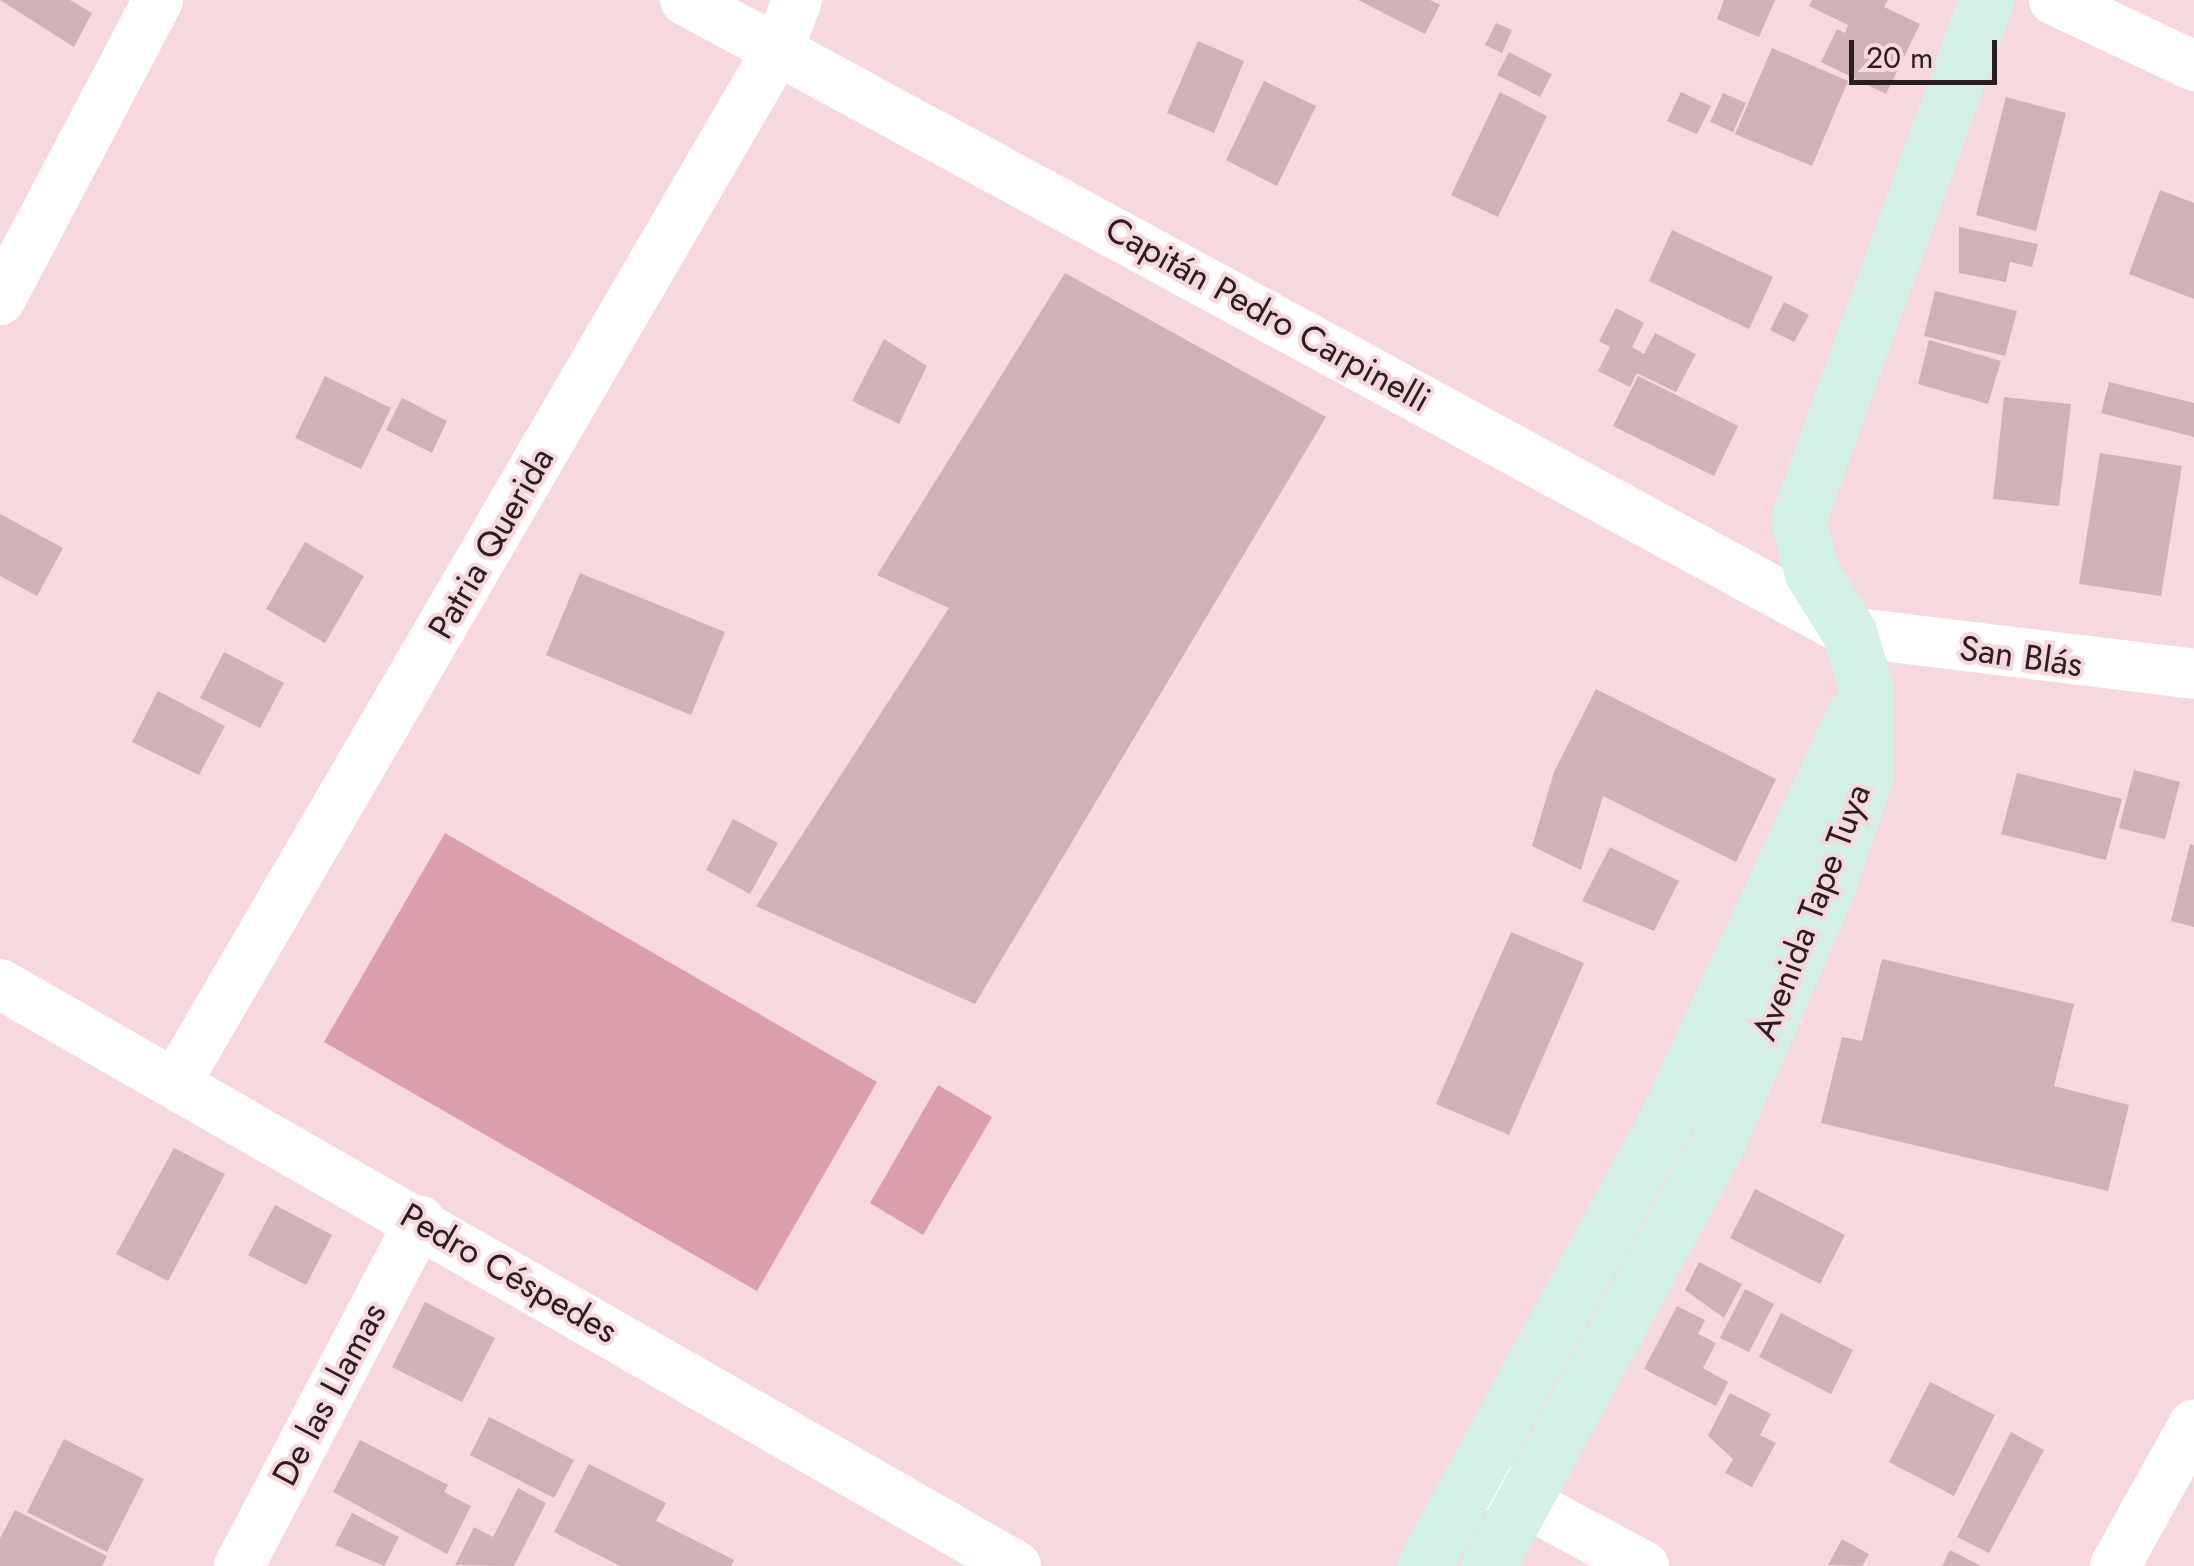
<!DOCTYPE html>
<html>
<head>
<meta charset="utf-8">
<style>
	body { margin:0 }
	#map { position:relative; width:2194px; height:1566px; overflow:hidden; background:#f7d8de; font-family:Jost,sans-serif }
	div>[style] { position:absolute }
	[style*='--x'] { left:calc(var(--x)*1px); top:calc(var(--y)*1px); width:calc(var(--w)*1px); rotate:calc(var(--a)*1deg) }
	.green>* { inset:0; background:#db9eab }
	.building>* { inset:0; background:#cfb1b7 }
	.street>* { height:50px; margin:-25px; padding:0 25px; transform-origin:25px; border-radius:25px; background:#fff }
	.secondary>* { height:55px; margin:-27.5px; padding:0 27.5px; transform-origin:27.5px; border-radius:27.5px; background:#d3f1e6 }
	span { translate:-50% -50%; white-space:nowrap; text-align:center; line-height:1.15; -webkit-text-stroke:8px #f7d8de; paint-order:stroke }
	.street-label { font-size:35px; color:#2a1e21 }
	.scale { position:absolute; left:1849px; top:40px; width:148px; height:45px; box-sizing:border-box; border:5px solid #2a1e21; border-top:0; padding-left:12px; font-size:30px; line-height:35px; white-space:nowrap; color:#2a1e21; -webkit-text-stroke:8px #f7d8de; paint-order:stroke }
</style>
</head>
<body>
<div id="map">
	<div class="green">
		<i style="clip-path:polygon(445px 833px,877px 1082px,757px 1291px,324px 1042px)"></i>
		<i style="clip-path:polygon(938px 1085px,992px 1117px,923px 1235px,870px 1203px)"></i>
	</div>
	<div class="building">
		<i style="clip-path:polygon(0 0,70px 0,92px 13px,74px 47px)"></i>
		<i style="clip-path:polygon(1358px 0,1430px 0,1440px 5px,1425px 34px)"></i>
		<i style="clip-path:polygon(1724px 0,1775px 0,1759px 37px,1717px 19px)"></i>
		<i style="clip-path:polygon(1812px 0,1888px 0,1884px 7px,1920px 24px,1886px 94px,1821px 62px,1837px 29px,1845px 33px,1848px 25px,1809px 6px)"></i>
		<i style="clip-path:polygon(1496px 23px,1512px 30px,1502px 53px,1485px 45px)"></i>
		<i style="clip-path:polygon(1198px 41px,1244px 61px,1214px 133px,1167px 113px)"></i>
		<i style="clip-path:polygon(1772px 48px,1848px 81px,1812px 166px,1735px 134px)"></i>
		<i style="clip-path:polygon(1509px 52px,1552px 74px,1540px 97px,1497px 75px)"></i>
		<i style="clip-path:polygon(1264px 81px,1316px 106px,1277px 186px,1226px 160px)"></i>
		<i style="clip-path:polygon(1500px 92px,1547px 116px,1498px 217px,1451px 195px)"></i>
		<i style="clip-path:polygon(1681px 92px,1711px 106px,1697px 134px,1667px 121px)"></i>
		<i style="clip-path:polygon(1723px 93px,1746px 103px,1733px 132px,1710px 122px)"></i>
		<i style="clip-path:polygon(2006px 97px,2066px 113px,2036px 231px,1976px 215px)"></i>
		<i style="clip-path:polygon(2160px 190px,2194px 203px,2194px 299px,2129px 274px)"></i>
		<i style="clip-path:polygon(1959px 227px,2038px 244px,2032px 267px,2010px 262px,2006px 282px,1959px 273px)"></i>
		<i style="clip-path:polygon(1672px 230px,1773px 277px,1749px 329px,1649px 281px)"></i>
		<i style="clip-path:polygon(1065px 273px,1326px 417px,975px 1004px,756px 906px,949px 608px,877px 575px)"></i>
		<i style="clip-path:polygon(1935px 291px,2017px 311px,2005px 356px,1924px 336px)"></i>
		<i style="clip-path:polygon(1784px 302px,1809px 315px,1794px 342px,1770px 330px)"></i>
		<i style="clip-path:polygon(1616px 308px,1644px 323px,1632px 347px,1644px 354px,1655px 333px,1696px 354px,1676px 392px,1637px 373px,1630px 387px,1598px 371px,1610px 347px,1599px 341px)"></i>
		<i style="clip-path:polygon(884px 339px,927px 366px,899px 424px,852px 401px)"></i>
		<i style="clip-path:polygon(1929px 340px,2001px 361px,1988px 404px,1918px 384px)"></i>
		<i style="clip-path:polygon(325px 376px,391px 408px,361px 469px,295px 438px)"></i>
		<i style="clip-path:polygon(1638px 376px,1738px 426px,1714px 476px,1613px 426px)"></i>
		<i style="clip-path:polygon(2109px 382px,2194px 403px,2194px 437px,2101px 413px)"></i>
		<i style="clip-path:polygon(2004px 397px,2071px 404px,2059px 506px,1993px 499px)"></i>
		<i style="clip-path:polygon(402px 398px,447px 421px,432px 453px,386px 430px)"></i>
		<i style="clip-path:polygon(2100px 453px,2182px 466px,2161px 596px,2079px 584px)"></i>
		<i style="clip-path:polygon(0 514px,63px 548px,37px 596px,0 576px)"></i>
		<i style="clip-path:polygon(305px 542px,364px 576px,325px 643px,266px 609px)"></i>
		<i style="clip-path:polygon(580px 573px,725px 632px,691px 715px,546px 655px)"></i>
		<i style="clip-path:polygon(224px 652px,284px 683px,260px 728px,200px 698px)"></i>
		<i style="clip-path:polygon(1596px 689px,1776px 779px,1736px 862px,1603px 796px,1581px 870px,1532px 846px,1554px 772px)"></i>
		<i style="clip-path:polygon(158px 691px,225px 726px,199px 775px,132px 742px)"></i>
		<i style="clip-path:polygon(2134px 770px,2180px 782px,2165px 839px,2119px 828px)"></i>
		<i style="clip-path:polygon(2017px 773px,2122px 799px,2106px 860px,2001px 834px)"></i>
		<i style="clip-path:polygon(733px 819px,778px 843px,750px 894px,706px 870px)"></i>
		<i style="clip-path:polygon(2190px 844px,2194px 845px,2194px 927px,2171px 921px)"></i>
		<i style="clip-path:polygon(1610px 847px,1679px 881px,1654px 931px,1582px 901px)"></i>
		<i style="clip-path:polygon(1511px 932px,1584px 963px,1509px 1135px,1436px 1104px)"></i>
		<i style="clip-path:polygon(1882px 959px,2074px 1004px,2054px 1086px,2129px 1105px,2108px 1191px,1821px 1123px,1842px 1037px,1862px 1041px)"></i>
		<i style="clip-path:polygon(174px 1148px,225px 1174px,168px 1281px,116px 1254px)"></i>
		<i style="clip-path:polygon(1755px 1189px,1845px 1235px,1820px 1284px,1730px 1238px)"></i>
		<i style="clip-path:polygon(275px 1205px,332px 1235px,306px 1285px,248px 1255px)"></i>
		<i style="clip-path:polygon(1699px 1262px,1742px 1284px,1724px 1318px,1685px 1290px)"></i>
		<i style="clip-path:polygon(1745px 1289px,1774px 1304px,1749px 1352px,1720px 1338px)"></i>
		<i style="clip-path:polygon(425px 1302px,495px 1338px,462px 1402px,392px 1367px)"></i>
		<i style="clip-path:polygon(1677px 1306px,1705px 1320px,1698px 1334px,1716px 1343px,1703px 1368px,1728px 1382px,1716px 1406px,1644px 1369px)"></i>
		<i style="clip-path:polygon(1781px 1313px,1853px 1350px,1831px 1394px,1759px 1357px)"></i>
		<i style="clip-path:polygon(1930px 1382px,1995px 1415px,1954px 1496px,1889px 1462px)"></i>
		<i style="clip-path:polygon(1730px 1393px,1771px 1414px,1760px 1435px,1776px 1443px,1752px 1487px,1725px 1473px,1733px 1459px,1708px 1436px)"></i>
		<i style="clip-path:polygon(489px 1417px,574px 1460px,554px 1498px,470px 1455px)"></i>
		<i style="clip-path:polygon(2011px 1432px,2044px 1450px,1989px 1553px,1957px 1537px)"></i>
		<i style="clip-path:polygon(64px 1439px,144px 1479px,107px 1552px,27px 1512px)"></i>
		<i style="clip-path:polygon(360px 1440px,448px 1485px,444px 1492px,471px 1506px,447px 1554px,333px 1492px)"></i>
		<i style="clip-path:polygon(589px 1464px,666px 1503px,656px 1521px,734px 1560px,731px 1566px,620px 1566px,554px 1532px)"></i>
		<i style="clip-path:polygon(518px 1488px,546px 1503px,514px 1566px,455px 1565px,474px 1527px,493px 1537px)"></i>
		<i style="clip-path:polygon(15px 1510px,107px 1556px,102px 1566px,0 1566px,0 1538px)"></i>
		<i style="clip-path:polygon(352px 1513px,399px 1537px,384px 1566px,335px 1545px)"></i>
		<i style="clip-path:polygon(1842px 1539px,1869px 1554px,1862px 1566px,1828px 1565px)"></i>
		<i style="clip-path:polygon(1950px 1550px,1981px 1566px,1942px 1566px)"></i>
	</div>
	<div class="street">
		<i style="--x:685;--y:0;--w:1325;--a:28.5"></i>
		<i style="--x:1849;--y:632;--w:348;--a:6.9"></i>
		<i style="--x:2054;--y:0;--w:155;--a:25.2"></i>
		<i style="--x:0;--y:300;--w:339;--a:-62.2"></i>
		<i style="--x:0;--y:984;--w:1171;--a:29.81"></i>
		<i style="--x:177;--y:1081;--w:1196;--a:-59.79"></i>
		<i style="--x:779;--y:47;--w:50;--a:-69"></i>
		<i style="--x:1474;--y:1475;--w:193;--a:28.2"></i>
		<i style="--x:239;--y:1566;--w:390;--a:-62.3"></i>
		<i style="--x:2115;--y:1566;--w:162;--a:-60.9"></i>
	</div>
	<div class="secondary">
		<i style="--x:1424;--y:1566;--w:501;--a:-61.49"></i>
		<i style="--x:1663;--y:1126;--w:454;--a:-65.1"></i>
		<i style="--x:1488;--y:1566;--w:478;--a:-61.5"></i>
		<i style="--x:1716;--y:1146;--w:278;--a:-66.7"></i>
		<i style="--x:1826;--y:891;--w:123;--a:-71"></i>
		<i style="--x:1866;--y:775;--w:86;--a:-90"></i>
		<i style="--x:1866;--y:689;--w:59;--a:-106.6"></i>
		<i style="--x:1849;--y:632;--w:70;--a:-122.1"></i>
		<i style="--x:1812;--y:573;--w:55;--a:-104.8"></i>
		<i style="--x:1798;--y:520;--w:553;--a:-70.12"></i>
	</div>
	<div class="street-label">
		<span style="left:1268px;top:314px;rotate:29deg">Capitán Pedro Carpinelli</span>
		<span style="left:491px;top:543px;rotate:-60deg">Patria Querida</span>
		<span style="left:2021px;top:656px;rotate:8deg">San Blás</span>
		<span style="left:1811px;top:912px;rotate:-69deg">Avenida Tape Tuya</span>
		<span style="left:509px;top:1273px;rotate:30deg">Pedro Céspedes</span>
		<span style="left:329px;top:1394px;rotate:-62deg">De las Llamas</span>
	</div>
	<div class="scale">20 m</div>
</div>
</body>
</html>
